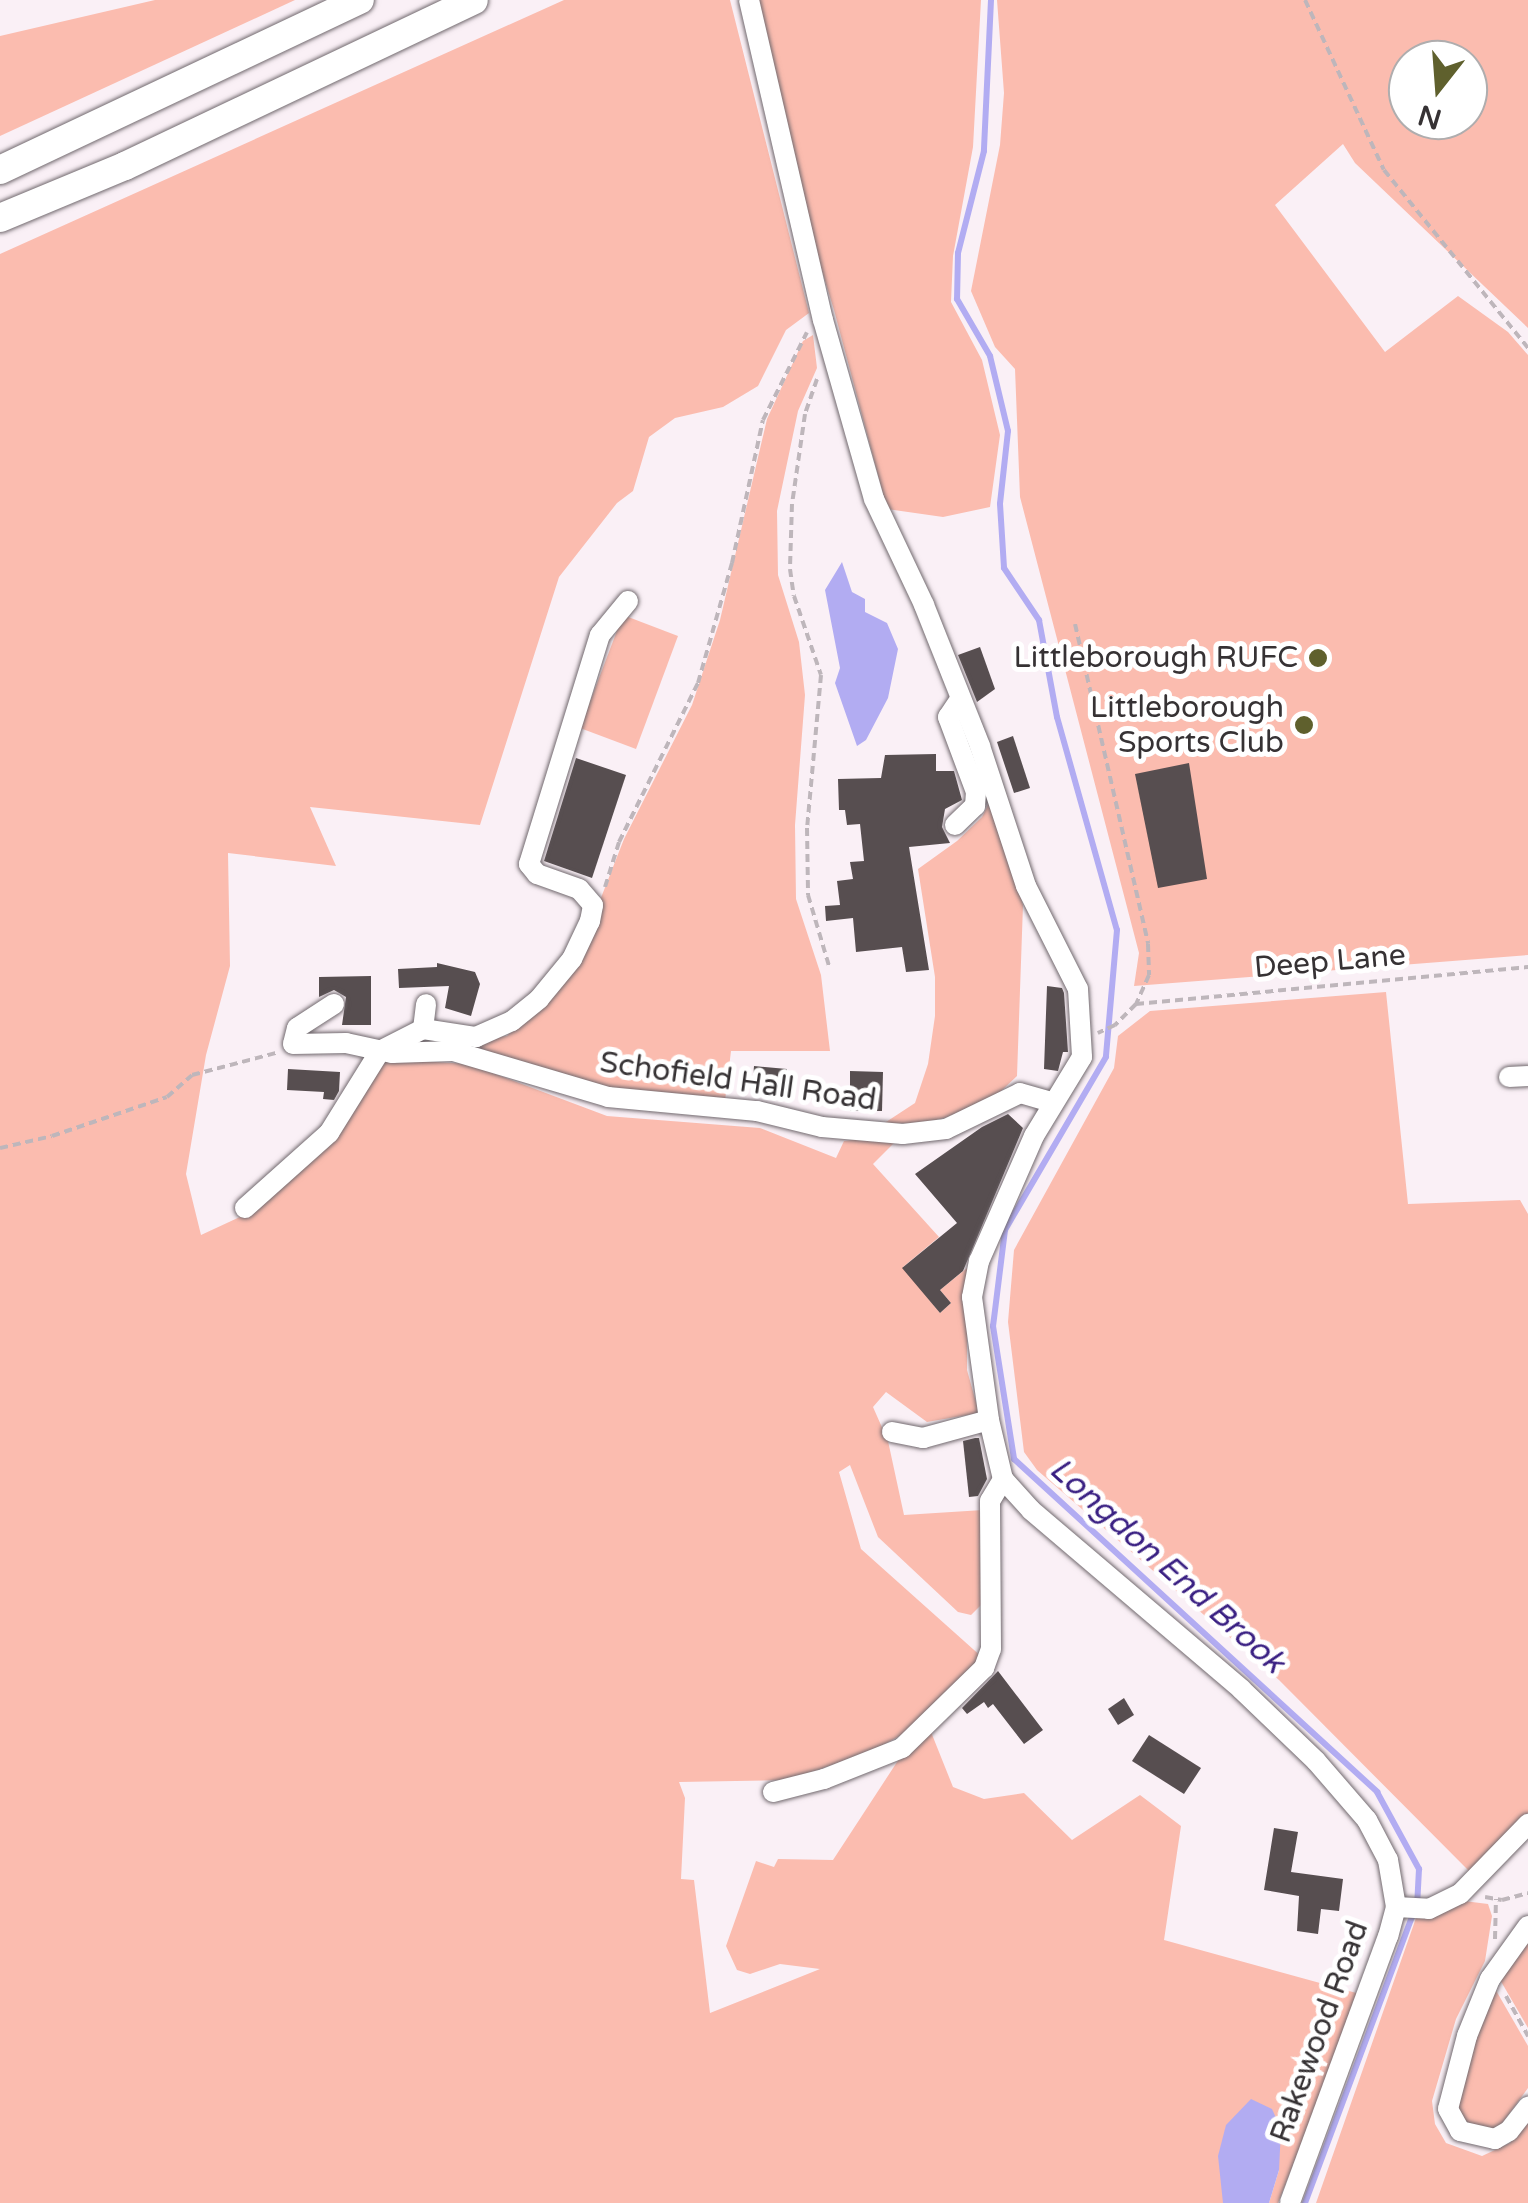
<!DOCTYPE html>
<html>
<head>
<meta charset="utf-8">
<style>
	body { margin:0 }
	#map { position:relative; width:1528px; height:2203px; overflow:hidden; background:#faf0f6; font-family:"Varela Round",sans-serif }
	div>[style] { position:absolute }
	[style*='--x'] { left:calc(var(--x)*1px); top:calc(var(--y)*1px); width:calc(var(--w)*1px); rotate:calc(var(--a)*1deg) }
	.green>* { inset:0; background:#fbbcaf }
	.water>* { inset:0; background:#b2acf2 }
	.stream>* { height:6px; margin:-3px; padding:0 3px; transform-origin:3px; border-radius:3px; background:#b2acf2 }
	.building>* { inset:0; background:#574e50 }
	.path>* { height:4px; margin-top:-2px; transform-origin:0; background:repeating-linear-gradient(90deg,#beb6bb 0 8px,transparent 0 13px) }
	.roads { filter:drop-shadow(0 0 2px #71696e) drop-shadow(0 0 2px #71696e) }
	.minor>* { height:20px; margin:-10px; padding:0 10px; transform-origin:10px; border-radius:10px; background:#fff }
	.highway>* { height:28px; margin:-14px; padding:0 14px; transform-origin:14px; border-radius:14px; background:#fff }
	.dots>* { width:28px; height:28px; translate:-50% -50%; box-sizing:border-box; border:5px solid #fff; border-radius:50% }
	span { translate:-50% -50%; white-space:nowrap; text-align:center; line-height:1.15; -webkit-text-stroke:10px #fff; paint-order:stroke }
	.poi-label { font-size:30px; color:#363234 }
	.right { translate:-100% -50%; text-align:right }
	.street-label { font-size:30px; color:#363234 }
	.water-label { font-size:32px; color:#391f82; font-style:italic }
	.north { position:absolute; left:1388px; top:40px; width:100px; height:100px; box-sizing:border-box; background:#fff; border:2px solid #afadae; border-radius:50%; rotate:197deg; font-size:28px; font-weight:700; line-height:40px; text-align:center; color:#363234 }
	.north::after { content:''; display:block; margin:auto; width:35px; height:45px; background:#5f602d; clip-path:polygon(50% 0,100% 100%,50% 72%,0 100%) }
</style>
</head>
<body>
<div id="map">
	<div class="green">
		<i style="clip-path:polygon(155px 0,295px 0,0 136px,0 36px)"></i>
		<i style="clip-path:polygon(564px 0,730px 0,809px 313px,786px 330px,758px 386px,723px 407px,675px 418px,649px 437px,633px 491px,617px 503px,559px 577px,480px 825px,310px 807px,336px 866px,228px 853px,230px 966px,206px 1055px,186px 1174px,201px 1235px,257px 1209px,384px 1059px,469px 1064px,607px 1116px,760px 1128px,836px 1158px,844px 1141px,885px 1136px,894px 1143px,873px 1164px,939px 1237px,903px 1267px,940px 1313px,951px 1303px,940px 1290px,967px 1268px,967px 1370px,979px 1413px,927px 1422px,886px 1392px,873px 1407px,888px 1441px,904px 1515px,983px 1510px,984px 1602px,971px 1615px,958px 1612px,878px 1537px,850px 1465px,839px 1472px,861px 1549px,983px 1658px,905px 1733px,870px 1752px,788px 1780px,679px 1782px,685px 1798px,681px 1879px,694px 1880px,710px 2013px,820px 1969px,780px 1964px,750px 1974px,737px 1970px,726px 1946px,756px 1861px,774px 1867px,778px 1859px,833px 1860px,899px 1759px,931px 1732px,953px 1787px,984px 1799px,1024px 1793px,1072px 1840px,1140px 1795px,1181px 1826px,1164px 1940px,1360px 1994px,1278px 2203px,1269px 2203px,1279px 2170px,1224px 2194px,1223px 2203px,0 2203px,0 254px)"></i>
		<i style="clip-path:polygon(758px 0,981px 0,973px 147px,953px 256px,951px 302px,982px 360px,1000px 435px,990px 507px,943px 517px,887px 509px,834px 310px,792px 173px)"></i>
		<i style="clip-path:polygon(evenodd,997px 0,1528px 0,1528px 328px,1355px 163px,1343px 144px,1275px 205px,1385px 352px,1458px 296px,1508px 332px,1528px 355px,1528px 955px,1134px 986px,1139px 953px,1020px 497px,1015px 369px,995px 347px,971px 291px,1000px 145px,1004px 93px,997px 0,1408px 60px,1468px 60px,1468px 120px,1408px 120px,1408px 60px)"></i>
		<i style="clip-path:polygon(813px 335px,817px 368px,798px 411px,777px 511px,778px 575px,799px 642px,805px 695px,795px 825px,796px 899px,821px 975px,830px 1051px,731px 1051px,725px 1101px,612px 1091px,414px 1044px,507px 1036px,577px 959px,624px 839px,692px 705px,720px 620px,767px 419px,803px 341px)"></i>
		<i style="clip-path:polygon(623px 615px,678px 636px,636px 749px,580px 728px)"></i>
		<i style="clip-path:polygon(990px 801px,1023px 905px,1017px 1076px,1000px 1092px,961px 1114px,923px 1123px,883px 1124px,915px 1103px,928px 1064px,935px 1016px,935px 977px,918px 869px,957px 841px,982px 817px)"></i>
		<i style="clip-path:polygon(1386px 992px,1408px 1204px,1520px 1200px,1528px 1214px,1528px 1813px,1470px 1872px,1279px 1680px,1037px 1470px,1024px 1452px,1008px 1322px,1014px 1250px,1114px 1068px,1118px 1036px,1150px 1011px)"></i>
		<i style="clip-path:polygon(1464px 1901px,1488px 1904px,1492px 1916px,1485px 1961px,1456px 2019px,1432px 2101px,1435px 2124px,1446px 2143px,1482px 2156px,1510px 2143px,1528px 2119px,1528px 2203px,1316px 2203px,1416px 1918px)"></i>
		<i style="clip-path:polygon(1528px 1938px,1528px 2028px,1499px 1978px)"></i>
		<i style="clip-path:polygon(1494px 1987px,1528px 2046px,1528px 2088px,1498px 2129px,1475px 2134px,1453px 2111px,1476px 2026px)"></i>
	</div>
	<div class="water">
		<i style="clip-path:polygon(842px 562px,852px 592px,865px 599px,865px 612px,887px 623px,898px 649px,888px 698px,866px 740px,857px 746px,835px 683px,840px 668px,825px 590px)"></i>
		<i style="clip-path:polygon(1251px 2099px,1272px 2109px,1281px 2129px,1279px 2170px,1269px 2203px,1223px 2203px,1218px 2156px,1226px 2125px)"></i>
	</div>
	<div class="stream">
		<i style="--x:991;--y:0;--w:151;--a:92.7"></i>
		<i style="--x:984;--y:151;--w:105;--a:104.3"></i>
		<i style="--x:958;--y:253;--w:46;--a:91.2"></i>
		<i style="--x:957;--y:299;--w:66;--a:59.9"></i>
		<i style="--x:990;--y:356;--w:77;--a:76.5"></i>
		<i style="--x:1008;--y:431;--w:73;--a:96.3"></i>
		<i style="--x:1000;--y:504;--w:64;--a:86.4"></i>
		<i style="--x:1004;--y:568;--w:63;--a:56.1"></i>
		<i style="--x:1039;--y:620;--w:99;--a:79.5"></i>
		<i style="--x:1057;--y:717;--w:221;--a:74.3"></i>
		<i style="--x:1117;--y:930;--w:127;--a:95"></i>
		<i style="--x:1106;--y:1057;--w:200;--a:120.3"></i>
		<i style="--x:1005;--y:1230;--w:97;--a:97.1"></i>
		<i style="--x:993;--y:1326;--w:135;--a:81"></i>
		<i style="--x:1014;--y:1459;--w:493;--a:42.5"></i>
		<i style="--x:1377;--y:1792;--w:88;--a:61.4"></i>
		<i style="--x:1419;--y:1869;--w:33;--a:93"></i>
		<i style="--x:1305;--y:2203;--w:309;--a:-69.5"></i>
	</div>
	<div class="building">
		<i style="clip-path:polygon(980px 647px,995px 689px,977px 702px,958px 655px)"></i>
		<i style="clip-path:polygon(1013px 736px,1030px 788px,1014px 793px,997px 742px)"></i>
		<i style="clip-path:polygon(936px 754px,936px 771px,954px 771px,962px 800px,945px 809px,942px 827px,950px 843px,909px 847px,929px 970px,906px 972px,902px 947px,856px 952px,853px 918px,826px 921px,825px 906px,840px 905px,837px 881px,853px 879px,850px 862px,864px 861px,860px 824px,847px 825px,845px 810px,839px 810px,838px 779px,881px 778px,885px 755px)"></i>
		<i style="clip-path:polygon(576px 758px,626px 775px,592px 878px,544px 861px)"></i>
		<i style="clip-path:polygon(1189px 763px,1207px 879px,1158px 888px,1135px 774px)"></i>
		<i style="clip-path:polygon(437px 963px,475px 972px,480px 984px,471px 1016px,445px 1008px,449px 986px,399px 988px,398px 969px,437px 967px)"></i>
		<i style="clip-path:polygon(371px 976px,371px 1025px,342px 1025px,346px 997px,334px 990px,319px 997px,319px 977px)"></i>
		<i style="clip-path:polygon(1047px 986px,1062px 988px,1064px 993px,1068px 1052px,1063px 1052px,1058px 1071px,1044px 1069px)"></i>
		<i style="clip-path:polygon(754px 1066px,787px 1069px,784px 1095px,752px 1091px)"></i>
		<i style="clip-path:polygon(288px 1069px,340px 1072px,339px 1091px,334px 1100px,323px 1099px,324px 1092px,287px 1090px)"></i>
		<i style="clip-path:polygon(850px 1071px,883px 1072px,882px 1111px,850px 1111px)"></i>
		<i style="clip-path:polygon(1008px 1114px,1023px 1128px,963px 1271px,940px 1290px,951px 1303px,940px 1313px,902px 1268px,957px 1223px,915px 1174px,982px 1127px)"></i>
		<i style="clip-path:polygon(975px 1438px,979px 1438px,987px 1479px,978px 1496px,969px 1497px,963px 1441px)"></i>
		<i style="clip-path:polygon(998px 1671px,1043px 1730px,1024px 1744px,993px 1704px,988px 1708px,984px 1702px,967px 1714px,962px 1708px)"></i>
		<i style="clip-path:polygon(1124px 1698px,1134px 1715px,1118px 1725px,1108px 1709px)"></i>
		<i style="clip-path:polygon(1149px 1735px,1201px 1768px,1184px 1794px,1132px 1761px)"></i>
		<i style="clip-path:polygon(1274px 1828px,1298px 1832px,1291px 1872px,1343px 1879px,1339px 1911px,1321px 1909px,1318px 1934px,1297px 1931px,1299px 1896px,1264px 1890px)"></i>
	</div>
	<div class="path">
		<i style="--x:1305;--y:0;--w:187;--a:65.1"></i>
		<i style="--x:1384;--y:170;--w:229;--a:51"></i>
		<i style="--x:817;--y:379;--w:37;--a:109"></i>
		<i style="--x:805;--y:414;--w:91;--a:98.2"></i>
		<i style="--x:792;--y:504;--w:65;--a:91.8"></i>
		<i style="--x:790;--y:569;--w:27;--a:82"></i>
		<i style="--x:794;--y:596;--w:83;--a:71.1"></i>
		<i style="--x:821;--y:675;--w:154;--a:95.2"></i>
		<i style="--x:807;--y:828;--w:67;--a:89.1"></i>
		<i style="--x:808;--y:895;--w:74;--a:73.5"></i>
		<i style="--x:1075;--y:624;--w:328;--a:77.1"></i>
		<i style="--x:1148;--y:944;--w:31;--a:88"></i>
		<i style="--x:1149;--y:975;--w:32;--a:114"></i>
		<i style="--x:1136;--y:1004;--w:30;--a:135"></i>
		<i style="--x:1115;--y:1025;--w:19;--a:155"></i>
		<i style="--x:605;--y:887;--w:47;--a:-72.7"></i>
		<i style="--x:619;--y:842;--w:178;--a:-63.6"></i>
		<i style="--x:698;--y:683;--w:125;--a:-74.2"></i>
		<i style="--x:732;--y:563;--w:146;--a:-77.8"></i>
		<i style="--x:763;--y:420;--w:98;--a:-63.4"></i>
		<i style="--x:1136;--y:1004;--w:394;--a:-5.4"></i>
		<i style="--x:0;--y:1148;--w:53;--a:-13"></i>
		<i style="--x:52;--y:1136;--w:121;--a:-18.7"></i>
		<i style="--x:167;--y:1097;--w:33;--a:-41"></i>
		<i style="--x:192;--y:1075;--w:87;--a:-14.7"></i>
		<i style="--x:1485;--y:1897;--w:17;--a:10"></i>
		<i style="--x:1502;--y:1900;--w:27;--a:-15"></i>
		<i style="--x:1495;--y:1939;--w:40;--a:-88.6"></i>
		<i style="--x:1506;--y:1996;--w:46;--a:61.2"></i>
	</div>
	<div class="roads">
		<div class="minor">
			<i style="--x:749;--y:0;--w:328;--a:77"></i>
			<i style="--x:823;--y:320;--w:186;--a:74.1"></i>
			<i style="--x:874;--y:499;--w:117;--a:64.7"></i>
			<i style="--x:924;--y:605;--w:152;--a:68.3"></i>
			<i style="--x:980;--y:746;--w:147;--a:71.8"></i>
			<i style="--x:1026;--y:886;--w:115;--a:63.2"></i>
			<i style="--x:1078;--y:989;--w:68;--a:86.6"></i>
			<i style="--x:1082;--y:1057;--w:92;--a:121.3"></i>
			<i style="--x:1034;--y:1136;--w:137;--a:113.7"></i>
			<i style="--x:979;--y:1261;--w:37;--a:101"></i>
			<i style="--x:972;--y:1297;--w:124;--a:82.1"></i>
			<i style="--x:989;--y:1420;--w:61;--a:76.7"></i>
			<i style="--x:1003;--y:1479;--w:42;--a:47.9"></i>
			<i style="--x:1031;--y:1510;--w:276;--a:40.4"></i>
			<i style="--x:1241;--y:1689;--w:104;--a:43.8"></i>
			<i style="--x:1316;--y:1761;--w:78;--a:49.2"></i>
			<i style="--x:1367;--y:1820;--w:45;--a:62.3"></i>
			<i style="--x:1388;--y:1860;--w:48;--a:80.3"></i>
			<i style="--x:1396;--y:1907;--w:30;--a:105"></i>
			<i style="--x:1388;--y:1936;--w:284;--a:110.2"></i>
			<i style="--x:955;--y:825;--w:28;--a:-44"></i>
			<i style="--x:975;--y:806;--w:14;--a:-86"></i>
			<i style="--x:976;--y:792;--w:80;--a:-110.5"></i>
			<i style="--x:948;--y:717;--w:22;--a:-56"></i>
			<i style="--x:334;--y:1004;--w:44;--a:147"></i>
			<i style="--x:297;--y:1028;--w:16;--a:104"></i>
			<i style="--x:293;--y:1044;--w:53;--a:-1.1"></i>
			<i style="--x:346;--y:1043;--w:47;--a:12.3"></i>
			<i style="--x:392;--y:1053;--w:61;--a:-1.9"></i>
			<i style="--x:453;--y:1051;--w:162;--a:16.5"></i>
			<i style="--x:608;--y:1097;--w:150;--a:5.4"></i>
			<i style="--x:757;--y:1111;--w:67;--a:13.8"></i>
			<i style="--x:822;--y:1127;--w:81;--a:4.9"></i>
			<i style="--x:903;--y:1134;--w:43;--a:-6.6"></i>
			<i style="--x:946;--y:1129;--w:82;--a:-25.9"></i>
			<i style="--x:1020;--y:1093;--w:32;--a:16"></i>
			<i style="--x:423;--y:1029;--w:54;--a:8.6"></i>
			<i style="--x:476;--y:1037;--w:39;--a:-24"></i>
			<i style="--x:512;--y:1021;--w:35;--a:-39"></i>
			<i style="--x:539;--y:999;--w:52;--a:-50.5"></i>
			<i style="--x:572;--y:959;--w:42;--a:-64.7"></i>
			<i style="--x:590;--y:921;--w:16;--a:-79"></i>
			<i style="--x:593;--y:905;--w:21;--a:-131"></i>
			<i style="--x:579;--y:889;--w:45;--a:-160.3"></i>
			<i style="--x:537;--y:874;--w:13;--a:-129"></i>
			<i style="--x:529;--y:864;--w:240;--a:-72.8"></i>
			<i style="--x:600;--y:635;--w:44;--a:-50.5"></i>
			<i style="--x:1509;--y:1077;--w:19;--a:-3"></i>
			<i style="--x:245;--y:1208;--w:113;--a:-41.8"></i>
			<i style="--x:329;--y:1133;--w:97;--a:-58.1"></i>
			<i style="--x:380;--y:1051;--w:48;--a:-27.1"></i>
			<i style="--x:423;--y:1029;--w:25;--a:-83"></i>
			<i style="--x:892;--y:1432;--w:32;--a:11"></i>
			<i style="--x:923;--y:1438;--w:68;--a:-15.3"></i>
			<i style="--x:773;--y:1792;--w:53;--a:-14.3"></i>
			<i style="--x:824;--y:1779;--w:84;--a:-21.7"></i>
			<i style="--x:902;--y:1748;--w:115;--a:-44.3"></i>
			<i style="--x:984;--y:1668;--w:20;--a:-70"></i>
			<i style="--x:991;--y:1649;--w:148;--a:-90.4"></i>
			<i style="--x:990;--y:1501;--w:26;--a:-59"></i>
			<i style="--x:1396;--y:1907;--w:33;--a:3"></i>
			<i style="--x:1429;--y:1909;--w:34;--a:-26"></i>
			<i style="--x:1460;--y:1894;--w:98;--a:-45.8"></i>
			<i style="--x:1528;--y:1926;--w:65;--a:125.6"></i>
			<i style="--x:1490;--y:1979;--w:61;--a:112"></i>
			<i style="--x:1467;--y:2036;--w:75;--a:104.6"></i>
			<i style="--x:1448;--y:2109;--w:25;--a:61"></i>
			<i style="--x:1460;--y:2131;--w:36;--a:13"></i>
			<i style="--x:1495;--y:2139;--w:16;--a:-30"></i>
			<i style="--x:1509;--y:2131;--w:31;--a:-52"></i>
		</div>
		<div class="highway">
			<i style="--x:0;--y:170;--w:398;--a:-25.3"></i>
			<i style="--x:0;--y:218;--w:135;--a:-22.6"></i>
			<i style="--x:125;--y:166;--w:386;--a:-25.4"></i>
		</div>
	</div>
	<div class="dots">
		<i style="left:1318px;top:658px;background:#5f602d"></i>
		<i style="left:1304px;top:725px;background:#5f602d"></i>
	</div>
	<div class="poi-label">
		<span class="right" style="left:1298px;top:658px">Littleborough RUFC</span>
		<span class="right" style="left:1284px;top:725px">Littleborough<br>Sports Club</span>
	</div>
	<div class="street-label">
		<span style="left:1330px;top:962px;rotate:-5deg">Deep Lane</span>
		<span style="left:738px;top:1082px;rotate:8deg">Schofield Hall Road</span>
		<span style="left:1320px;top:2032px;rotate:-70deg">Rakewood Road</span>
	</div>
	<div class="water-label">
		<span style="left:1167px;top:1566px;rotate:42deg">Longdon End Brook</span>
	</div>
	<div class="north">N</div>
</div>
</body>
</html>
